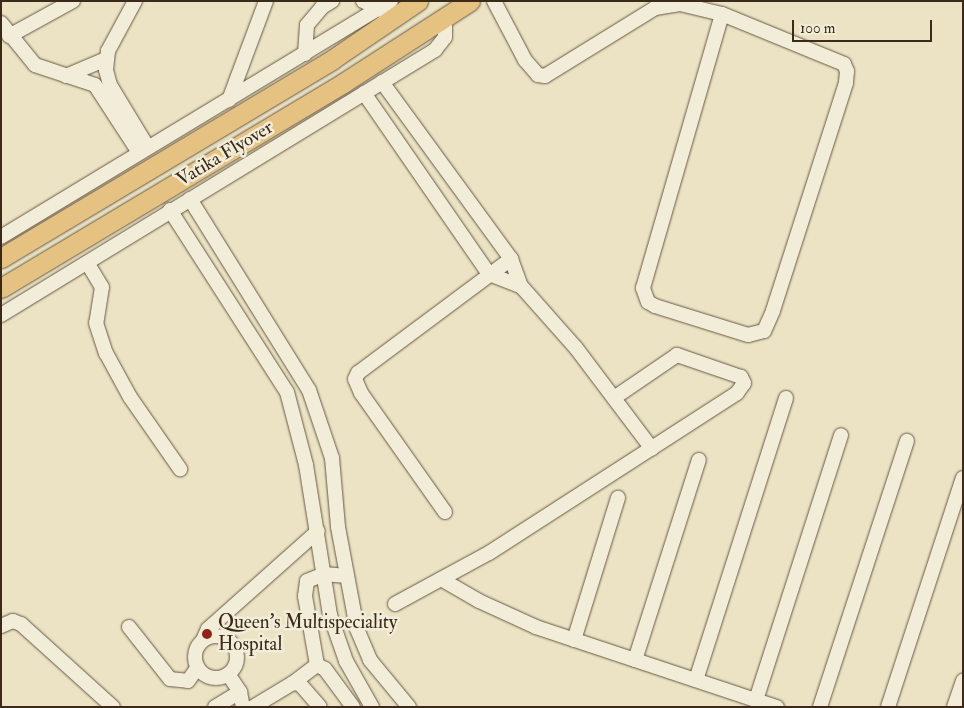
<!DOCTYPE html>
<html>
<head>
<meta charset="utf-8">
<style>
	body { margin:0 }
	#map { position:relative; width:964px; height:708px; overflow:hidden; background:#ebe3c4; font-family:"IM FELL Double Pica",serif }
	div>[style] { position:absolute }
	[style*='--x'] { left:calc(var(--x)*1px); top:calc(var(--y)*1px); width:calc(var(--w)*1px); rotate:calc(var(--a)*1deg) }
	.roads { filter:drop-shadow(0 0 1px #675844) drop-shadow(0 0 1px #675844) }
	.minor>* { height:14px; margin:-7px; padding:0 7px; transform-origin:7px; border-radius:7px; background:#f2edd9 }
	.minor>.ring { margin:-7px; padding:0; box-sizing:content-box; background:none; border:14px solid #f2edd9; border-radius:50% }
	.highway>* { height:19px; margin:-9.5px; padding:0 9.5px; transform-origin:9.5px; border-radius:9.5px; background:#e6c282 }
	.dots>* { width:14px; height:14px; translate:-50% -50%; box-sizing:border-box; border:2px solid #f2edd9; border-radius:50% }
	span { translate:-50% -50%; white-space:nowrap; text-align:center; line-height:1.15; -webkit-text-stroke:5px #f2edd9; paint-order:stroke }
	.street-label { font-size:19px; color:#3b2a19 }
	.poi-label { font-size:19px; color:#3b2a19 }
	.left { translate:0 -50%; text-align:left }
	.frame { position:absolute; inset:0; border:2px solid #3b2a19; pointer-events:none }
	.scale { position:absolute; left:792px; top:20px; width:140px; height:22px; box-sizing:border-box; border:2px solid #3b2a19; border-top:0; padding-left:6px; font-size:15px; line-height:18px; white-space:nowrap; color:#3b2a19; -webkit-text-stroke:4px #f2edd9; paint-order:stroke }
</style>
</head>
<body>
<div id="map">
	<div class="roads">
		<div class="minor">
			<i style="--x:135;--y:1;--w:57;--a:118.4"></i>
			<i style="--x:108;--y:51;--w:19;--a:96"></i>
			<i style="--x:106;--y:70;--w:16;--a:75"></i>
			<i style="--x:110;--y:85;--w:71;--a:58.8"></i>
			<i style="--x:363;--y:1;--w:25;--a:26"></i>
			<i style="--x:494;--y:1;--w:67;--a:62.3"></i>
			<i style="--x:525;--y:60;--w:20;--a:49"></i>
			<i style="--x:538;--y:75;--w:7;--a:8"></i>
			<i style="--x:545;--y:76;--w:129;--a:-31.7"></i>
			<i style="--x:655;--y:8;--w:25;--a:-9"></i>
			<i style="--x:680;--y:4;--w:43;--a:13.4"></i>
			<i style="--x:722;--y:14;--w:132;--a:22.3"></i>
			<i style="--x:844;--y:64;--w:8;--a:67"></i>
			<i style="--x:847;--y:71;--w:12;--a:95"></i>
			<i style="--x:846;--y:83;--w:239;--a:107.8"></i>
			<i style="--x:773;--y:311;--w:22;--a:114"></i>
			<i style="--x:764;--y:331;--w:16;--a:166"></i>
			<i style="--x:748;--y:335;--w:97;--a:-162.7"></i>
			<i style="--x:655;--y:306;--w:8;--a:-150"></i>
			<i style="--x:648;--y:302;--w:15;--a:-110"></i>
			<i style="--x:643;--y:288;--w:285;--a:-73.9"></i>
			<i style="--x:1;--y:23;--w:54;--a:51"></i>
			<i style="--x:35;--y:65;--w:63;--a:18.4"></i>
			<i style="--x:95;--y:85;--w:79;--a:56.9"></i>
			<i style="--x:9;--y:36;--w:73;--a:-28.7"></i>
			<i style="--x:305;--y:54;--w:29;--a:-86"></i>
			<i style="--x:307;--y:25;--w:23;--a:-50"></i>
			<i style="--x:322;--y:7;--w:12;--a:-31"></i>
			<i style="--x:66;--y:76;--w:43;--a:-23"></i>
			<i style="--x:382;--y:82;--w:219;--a:53.9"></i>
			<i style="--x:511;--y:259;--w:29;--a:70"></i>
			<i style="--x:521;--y:286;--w:83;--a:48.4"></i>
			<i style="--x:576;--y:348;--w:126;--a:53"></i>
			<i style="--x:364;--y:93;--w:220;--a:55.4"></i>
			<i style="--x:489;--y:274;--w:34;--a:21"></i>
			<i style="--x:229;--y:100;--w:106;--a:-69.5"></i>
			<i style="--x:190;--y:199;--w:225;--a:58.1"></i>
			<i style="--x:309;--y:390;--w:72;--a:71.3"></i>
			<i style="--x:332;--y:458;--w:69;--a:85"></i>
			<i style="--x:338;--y:527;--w:104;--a:79.4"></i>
			<i style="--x:357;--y:629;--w:34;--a:67"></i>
			<i style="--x:370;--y:660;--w:61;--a:50.3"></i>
			<i style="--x:170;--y:210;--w:216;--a:57.3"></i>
			<i style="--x:287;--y:392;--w:75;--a:75.4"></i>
			<i style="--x:306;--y:465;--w:152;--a:80.9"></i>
			<i style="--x:330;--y:615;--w:49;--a:70.8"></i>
			<i style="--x:346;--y:661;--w:53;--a:60.5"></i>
			<i style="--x:1;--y:237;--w:456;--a:-31.2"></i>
			<i style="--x:88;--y:264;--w:27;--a:59"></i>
			<i style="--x:102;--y:287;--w:36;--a:99"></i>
			<i style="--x:96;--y:323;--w:32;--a:72"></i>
			<i style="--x:106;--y:353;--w:50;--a:61.4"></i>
			<i style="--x:130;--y:397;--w:88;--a:55.2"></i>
			<i style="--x:1;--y:315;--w:509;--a:-31.41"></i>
			<i style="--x:435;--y:50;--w:16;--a:-52"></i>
			<i style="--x:445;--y:37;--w:21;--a:-90"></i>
			<i style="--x:445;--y:512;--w:146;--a:-125.2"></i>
			<i style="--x:361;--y:393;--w:15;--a:-113"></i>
			<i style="--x:355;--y:379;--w:7;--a:-63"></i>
			<i style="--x:358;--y:373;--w:191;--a:-36.7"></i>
			<i style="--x:441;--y:579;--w:44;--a:30.1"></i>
			<i style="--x:479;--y:601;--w:63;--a:24.5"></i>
			<i style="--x:536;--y:627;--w:254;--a:18.4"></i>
			<i style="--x:395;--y:604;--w:107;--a:-28.5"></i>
			<i style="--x:489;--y:553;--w:295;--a:-32.8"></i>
			<i style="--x:737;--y:393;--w:12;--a:-55"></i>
			<i style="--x:744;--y:383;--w:7;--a:-117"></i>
			<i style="--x:741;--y:377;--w:68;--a:-161"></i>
			<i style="--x:677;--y:355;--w:76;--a:145.7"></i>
			<i style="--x:1;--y:626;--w:13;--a:-23"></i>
			<i style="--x:13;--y:621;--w:9;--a:21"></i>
			<i style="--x:21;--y:624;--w:124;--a:42.1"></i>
			<i style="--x:129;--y:627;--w:66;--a:51.7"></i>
			<i style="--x:170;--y:679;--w:18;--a:6"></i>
			<i style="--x:188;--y:681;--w:16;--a:-55"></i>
			<i class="ring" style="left:195px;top:636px;width:28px;height:28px"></i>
			<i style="--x:203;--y:640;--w:12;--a:-66"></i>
			<i style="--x:208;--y:629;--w:147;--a:-41.7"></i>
			<i style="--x:574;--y:640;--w:149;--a:-72.8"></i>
			<i style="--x:635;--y:660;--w:210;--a:-72.3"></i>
			<i style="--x:317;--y:665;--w:70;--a:-99.9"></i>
			<i style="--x:305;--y:596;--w:15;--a:-82"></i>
			<i style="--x:307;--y:581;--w:18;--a:-22"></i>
			<i style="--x:324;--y:574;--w:23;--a:5"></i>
			<i style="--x:228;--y:674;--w:22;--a:56"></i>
			<i style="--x:240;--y:692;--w:15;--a:79"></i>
			<i style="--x:696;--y:680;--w:296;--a:-72.3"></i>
			<i style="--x:293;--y:683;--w:30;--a:-37"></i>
			<i style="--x:317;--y:665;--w:9;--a:27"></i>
			<i style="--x:325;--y:669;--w:47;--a:53.6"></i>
			<i style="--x:756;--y:700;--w:278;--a:-72.2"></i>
			<i style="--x:215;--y:707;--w:29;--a:-31"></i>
			<i style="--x:253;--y:707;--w:47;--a:-31"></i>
			<i style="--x:293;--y:683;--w:7;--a:8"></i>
			<i style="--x:300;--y:684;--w:30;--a:49"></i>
			<i style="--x:820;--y:707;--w:280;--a:-71.9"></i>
			<i style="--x:888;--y:707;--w:241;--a:-71.9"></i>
			<i style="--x:954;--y:707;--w:28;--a:-71"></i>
		</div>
		<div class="highway">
			<i style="--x:1;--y:258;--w:387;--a:-30.9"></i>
			<i style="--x:333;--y:59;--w:103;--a:-34.3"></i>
			<i style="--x:1;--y:288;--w:399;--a:-30.9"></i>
			<i style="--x:343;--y:83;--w:151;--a:-32.8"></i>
		</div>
	</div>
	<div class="dots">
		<i style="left:207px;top:634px;background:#8f2418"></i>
	</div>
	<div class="street-label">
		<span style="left:225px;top:154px;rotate:-31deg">Vatika Flyover</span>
	</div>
	<div class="poi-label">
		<span class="left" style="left:218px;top:634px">Queen’s Multispeciality<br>Hospital</span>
	</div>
	<div class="frame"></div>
	<div class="scale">100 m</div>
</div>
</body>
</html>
